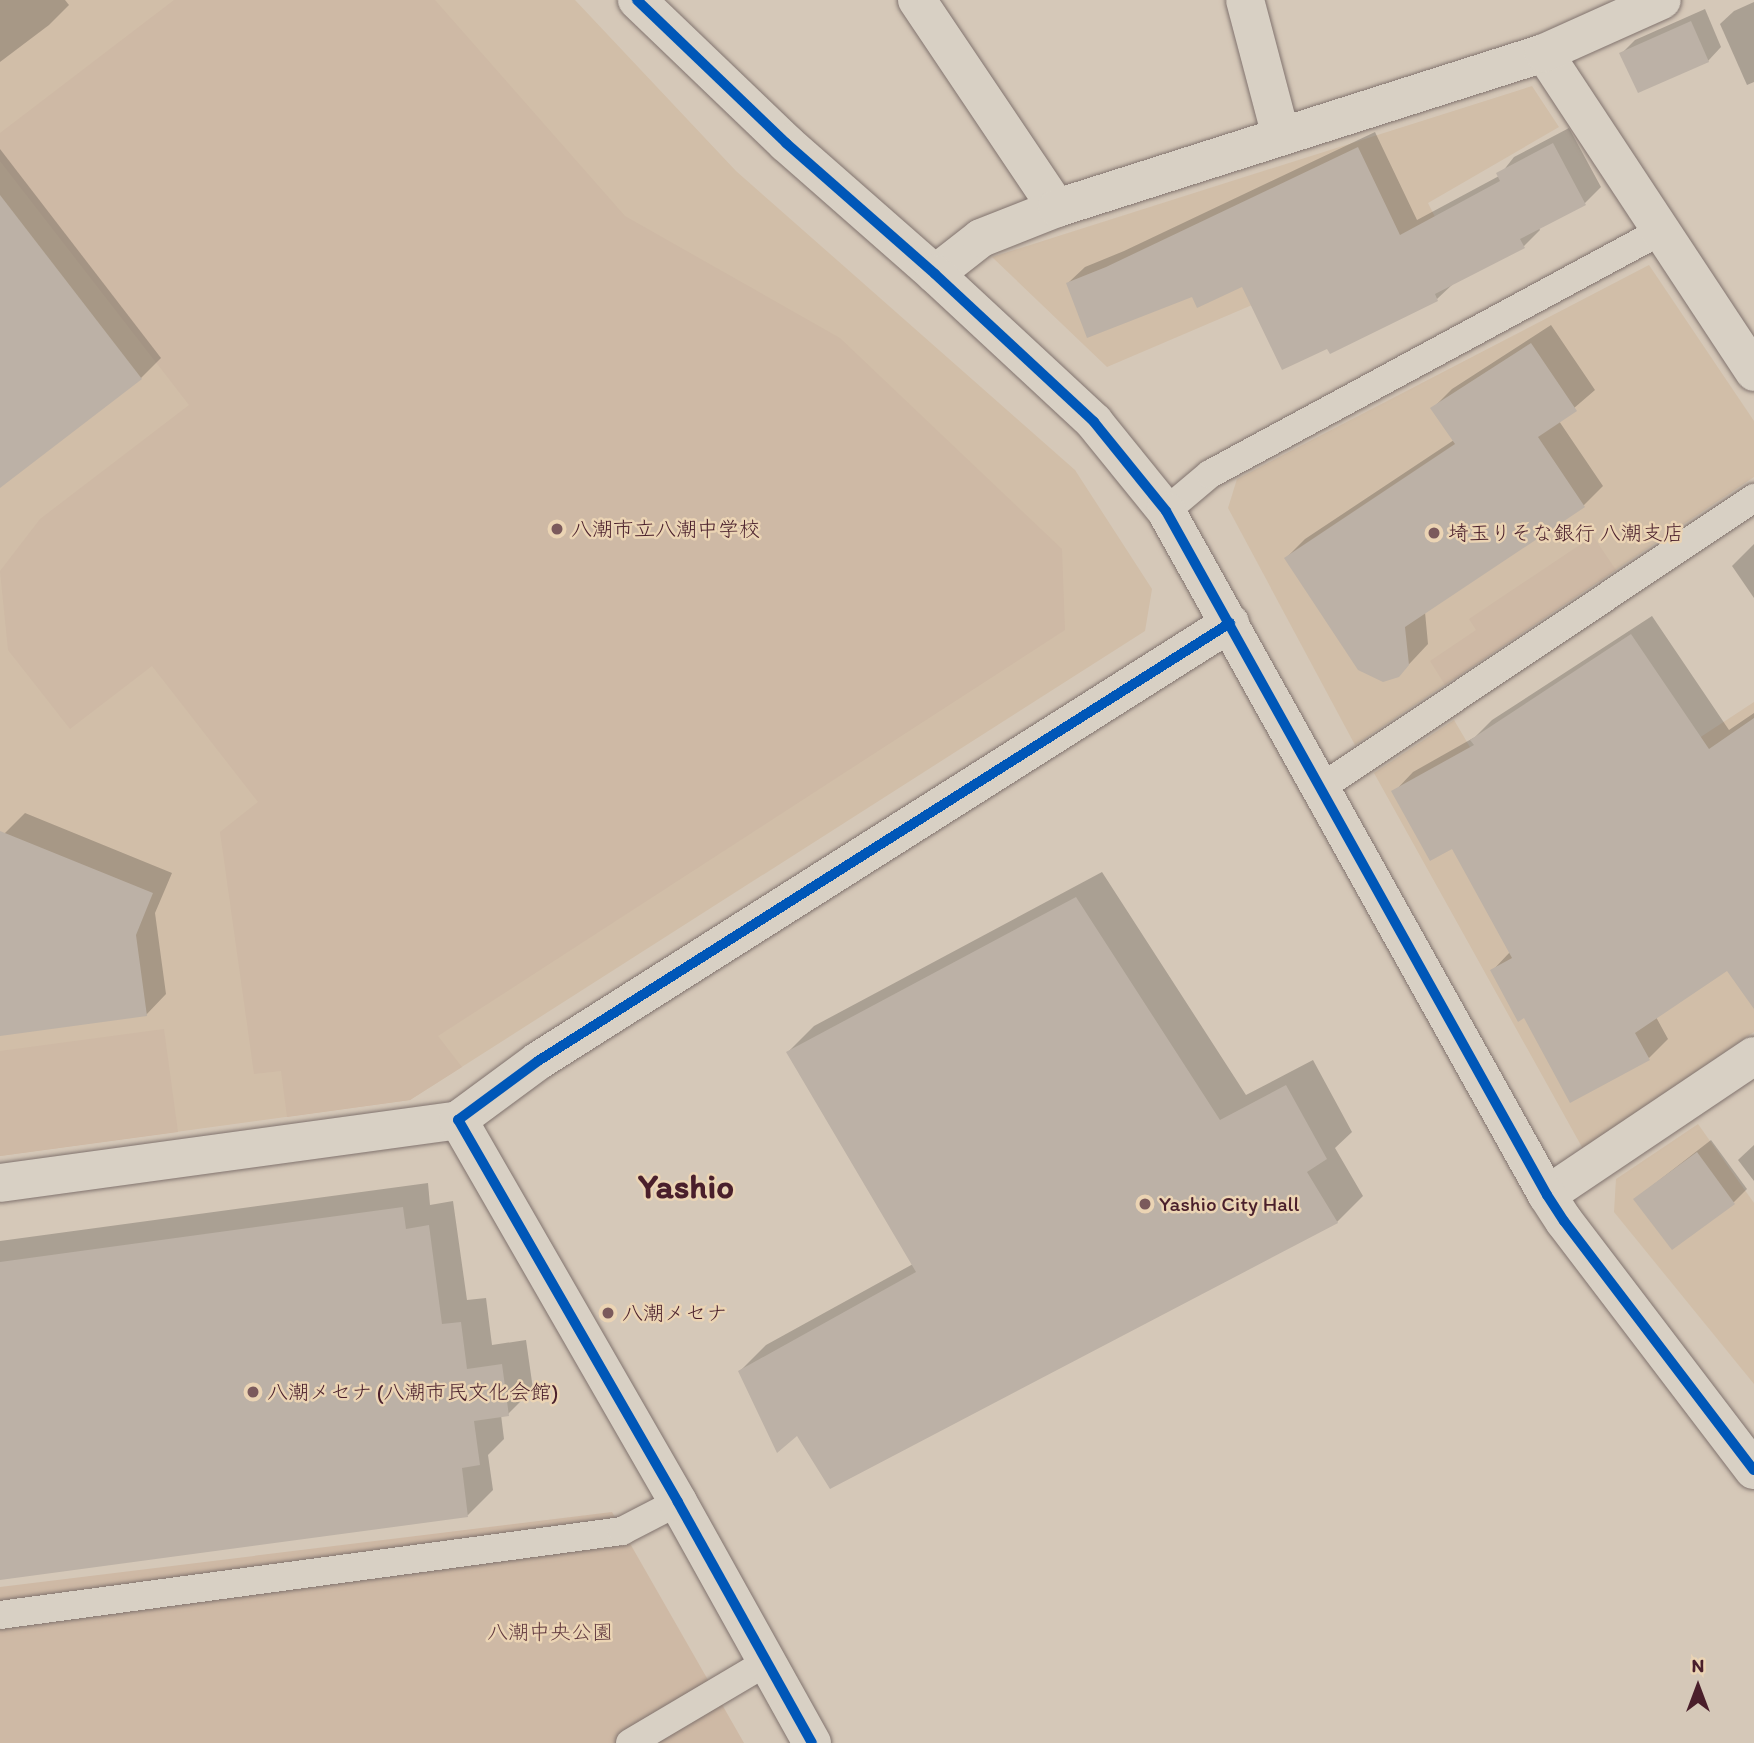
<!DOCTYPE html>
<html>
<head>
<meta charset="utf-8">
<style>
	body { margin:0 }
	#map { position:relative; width:1754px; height:1743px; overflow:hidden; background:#d5c8b8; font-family:Itim,"Klee One",sans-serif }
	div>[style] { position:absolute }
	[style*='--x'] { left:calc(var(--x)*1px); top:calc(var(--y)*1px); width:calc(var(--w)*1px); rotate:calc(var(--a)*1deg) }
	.built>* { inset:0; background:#d1bea8 }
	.green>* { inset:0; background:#ceb9a5 }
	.shadow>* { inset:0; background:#0003 }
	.building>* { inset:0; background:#bcb1a6 }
	.roads { filter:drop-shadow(0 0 2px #81736e) drop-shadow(0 0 2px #81736e) }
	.service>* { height:28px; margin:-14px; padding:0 14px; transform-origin:14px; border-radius:14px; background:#d8d0c4 }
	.minor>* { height:38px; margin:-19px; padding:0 19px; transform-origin:19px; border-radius:19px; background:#d8d0c4 }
	.tertiary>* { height:38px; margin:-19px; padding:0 19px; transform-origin:19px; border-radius:19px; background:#d8d0c4 }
	.cycleway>* { height:10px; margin:-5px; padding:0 5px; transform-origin:5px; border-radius:5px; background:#0057b8 }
	.dots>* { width:19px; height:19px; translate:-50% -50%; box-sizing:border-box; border:4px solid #ebd4b4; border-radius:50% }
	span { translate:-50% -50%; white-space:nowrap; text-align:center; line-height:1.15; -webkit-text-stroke:5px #ebd4b4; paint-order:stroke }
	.poi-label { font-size:21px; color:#4a1f2b }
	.left { translate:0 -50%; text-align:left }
	.park-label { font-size:21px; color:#633b40 }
	.town-label { font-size:35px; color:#4a1f2b; font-weight:700 }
	.north { position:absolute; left:1663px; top:1652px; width:70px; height:70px; -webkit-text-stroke:5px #ebd4b4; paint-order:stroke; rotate:0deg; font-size:19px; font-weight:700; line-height:28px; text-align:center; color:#4a1f2b }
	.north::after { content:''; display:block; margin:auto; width:24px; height:32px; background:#4a1f2b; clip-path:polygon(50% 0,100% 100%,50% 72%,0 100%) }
</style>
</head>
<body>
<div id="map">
	<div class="built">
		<i style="clip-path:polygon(0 0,575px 0,736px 171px,1075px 470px,1152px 589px,1145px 631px,410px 1100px,0 1156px)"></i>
		<i style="clip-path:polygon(1532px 86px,1559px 127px,1428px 203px,1439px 225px,1107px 367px,992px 257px)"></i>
		<i style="clip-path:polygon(1649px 265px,1754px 421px,1754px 477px,1355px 745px,1228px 508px,1237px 479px)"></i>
		<i style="clip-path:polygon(1754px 702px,1754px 1032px,1583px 1149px,1374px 773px,1454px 720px,1530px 849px)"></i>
		<i style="clip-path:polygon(1698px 1124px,1754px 1203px,1754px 1384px,1614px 1212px,1616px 1179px)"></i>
	</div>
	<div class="green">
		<i style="clip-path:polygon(174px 0,435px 0,625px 216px,840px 338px,1062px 549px,1065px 630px,438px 1036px,462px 1067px,410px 1100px,287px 1117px,281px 1071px,254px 1074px,220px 832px,258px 802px,152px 666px,70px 729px,8px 650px,0 571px,40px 519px,189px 405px,0 161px,0 133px)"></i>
		<i style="clip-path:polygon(1593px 536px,1616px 570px,1445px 685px,1430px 661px,1476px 630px,1469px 619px)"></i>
		<i style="clip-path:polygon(164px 1029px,178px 1132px,0 1156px,0 1051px)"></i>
		<i style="clip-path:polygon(612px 1512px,744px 1743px,0 1743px,0 1587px)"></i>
	</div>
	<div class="shadow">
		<i style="clip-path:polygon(0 0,65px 0,69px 5px,49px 25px,0 62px)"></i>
		<i style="clip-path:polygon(1754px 2px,1754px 82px,1747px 85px,1720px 24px,1734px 11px)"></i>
		<i style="clip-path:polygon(1705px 9px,1721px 47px,1708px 61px,1622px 53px,1635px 40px)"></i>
		<i style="clip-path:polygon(1569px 128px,1601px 187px,1585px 203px,1539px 228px,1540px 230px,1523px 247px,1454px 283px,1437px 299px,1331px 352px,1328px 346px,1242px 284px,1193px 295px,1068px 283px,1085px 267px,1124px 251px,1375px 132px,1417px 220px,1499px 176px,1514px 157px)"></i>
		<i style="clip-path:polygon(0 149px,161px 358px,141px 378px,0 486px)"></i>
		<i style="clip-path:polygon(1551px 325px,1595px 390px,1559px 421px,1603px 486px,1584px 505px,1425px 612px,1428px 644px,1398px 676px,1286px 558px,1305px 539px,1454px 440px,1433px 408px,1452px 389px)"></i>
		<i style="clip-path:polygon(1754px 544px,1754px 598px,1732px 566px)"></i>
		<i style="clip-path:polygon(1652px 616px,1729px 730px,1754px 713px,1754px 971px,1727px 969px,1656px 1017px,1668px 1039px,1649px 1058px,1525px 1016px,1492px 971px,1510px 952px,1452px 847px,1394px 792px,1413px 772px,1475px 737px,1492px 720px)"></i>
		<i style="clip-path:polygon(25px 813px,172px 873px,155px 913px,166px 994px,146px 1015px,0 1034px,0 844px,5px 833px)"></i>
		<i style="clip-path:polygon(1102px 872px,1246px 1095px,1313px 1060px,1352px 1132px,1335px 1148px,1363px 1196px,1337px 1222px,798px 1433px,740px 1371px,766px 1345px,913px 1264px,788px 1052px,814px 1026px)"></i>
		<i style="clip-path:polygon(1711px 1140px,1747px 1189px,1734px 1202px,1635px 1199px)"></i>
		<i style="clip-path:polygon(1754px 1145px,1754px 1181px,1738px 1160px)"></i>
		<i style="clip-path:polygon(428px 1183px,430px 1205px,453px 1201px,467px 1300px,486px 1298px,492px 1345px,526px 1340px,533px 1389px,508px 1414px,501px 1415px,504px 1439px,488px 1455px,493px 1490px,468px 1515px,0 1578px,0 1241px)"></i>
	</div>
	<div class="building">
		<i style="clip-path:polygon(1691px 21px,1709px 62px,1638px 93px,1619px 53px)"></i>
		<i style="clip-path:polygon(1553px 143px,1586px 205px,1520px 239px,1525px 248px,1435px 294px,1438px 301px,1330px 354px,1327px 349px,1282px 370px,1242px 287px,1197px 308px,1192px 297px,1087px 338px,1066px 283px,1106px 267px,1358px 147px,1400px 235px,1500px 181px,1496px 173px)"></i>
		<i style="clip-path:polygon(0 195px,142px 379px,0 488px)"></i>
		<i style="clip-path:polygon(1531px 343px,1577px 411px,1538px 437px,1585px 507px,1405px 627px,1409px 665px,1399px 677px,1383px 682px,1358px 670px,1284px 558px,1455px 444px,1430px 408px)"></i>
		<i style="clip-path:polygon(1631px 634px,1709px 749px,1754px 718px,1754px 1009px,1727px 971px,1635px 1033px,1650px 1060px,1570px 1103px,1524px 1018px,1518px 1022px,1490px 970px,1512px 958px,1452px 849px,1430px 861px,1391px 791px,1474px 745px,1470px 740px)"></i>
		<i style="clip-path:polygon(0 831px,153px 893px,136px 935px,147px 1016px,0 1036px)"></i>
		<i style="clip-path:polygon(1076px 897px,1220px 1120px,1286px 1085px,1327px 1159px,1307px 1172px,1338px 1223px,830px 1489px,797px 1436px,777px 1453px,738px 1371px,916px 1272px,786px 1052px)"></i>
		<i style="clip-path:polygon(1697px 1152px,1735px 1204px,1672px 1250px,1633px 1199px)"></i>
		<i style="clip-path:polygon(403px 1207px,406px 1229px,429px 1225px,442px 1324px,461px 1322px,467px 1369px,502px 1364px,509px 1416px,474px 1421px,480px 1465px,462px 1468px,468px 1517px,0 1580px,0 1262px)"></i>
	</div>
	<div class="roads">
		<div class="service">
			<i style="--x:1166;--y:511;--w:57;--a:-40.1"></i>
			<i style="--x:1210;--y:474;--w:510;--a:-28.32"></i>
			<i style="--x:1322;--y:787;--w:520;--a:-33.78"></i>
			<i style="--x:0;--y:1615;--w:628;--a:-7.69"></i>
			<i style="--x:622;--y:1531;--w:63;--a:-27.4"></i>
			<i style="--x:630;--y:1743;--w:159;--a:-30.6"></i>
		</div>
		<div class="minor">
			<i style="--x:917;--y:0;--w:251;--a:56.1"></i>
			<i style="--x:1245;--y:0;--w:141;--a:75.2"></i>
			<i style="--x:1544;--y:53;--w:382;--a:56.6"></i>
			<i style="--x:935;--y:274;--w:58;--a:-38"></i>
			<i style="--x:981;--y:238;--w:82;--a:-21.5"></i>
			<i style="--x:1057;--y:208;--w:511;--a:-17.65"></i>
			<i style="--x:1544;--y:53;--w:129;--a:-24.2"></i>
			<i style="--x:0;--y:1183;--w:462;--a:-7.8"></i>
			<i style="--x:1547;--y:1195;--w:249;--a:-33.9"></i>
		</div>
		<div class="tertiary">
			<i style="--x:637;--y:0;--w:207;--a:43.8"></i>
			<i style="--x:786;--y:143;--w:198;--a:41.3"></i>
			<i style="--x:935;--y:274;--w:217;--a:42.9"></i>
			<i style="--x:1094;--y:422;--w:114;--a:51"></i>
			<i style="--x:1166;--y:511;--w:783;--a:60.88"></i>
			<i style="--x:1547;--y:1195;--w:31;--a:57"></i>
			<i style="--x:1564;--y:1221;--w:313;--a:52.7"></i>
			<i style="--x:812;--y:1743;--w:276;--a:-119.1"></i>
			<i style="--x:678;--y:1502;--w:441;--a:-119.9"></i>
			<i style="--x:458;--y:1120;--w:99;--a:-36.4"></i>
			<i style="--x:538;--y:1061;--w:819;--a:-32.33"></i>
		</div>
	</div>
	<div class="cycleway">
		<i style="--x:637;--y:0;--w:207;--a:43.8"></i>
		<i style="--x:786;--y:143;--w:198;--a:41.3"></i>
		<i style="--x:935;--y:274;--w:217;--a:42.9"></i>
		<i style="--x:1094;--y:422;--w:114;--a:51"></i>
		<i style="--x:1166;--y:511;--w:783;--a:60.88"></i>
		<i style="--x:1547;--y:1195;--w:31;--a:57"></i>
		<i style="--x:1564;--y:1221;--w:313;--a:52.7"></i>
		<i style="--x:812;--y:1743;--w:276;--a:-119.1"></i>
		<i style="--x:678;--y:1502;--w:441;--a:-119.9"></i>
		<i style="--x:458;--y:1120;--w:99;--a:-36.4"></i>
		<i style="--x:538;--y:1061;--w:819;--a:-32.33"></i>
	</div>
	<div class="dots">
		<i style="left:557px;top:529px;background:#7b5a5c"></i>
		<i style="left:1434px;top:533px;background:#7b5a5c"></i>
		<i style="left:1145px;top:1204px;background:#7b5a5c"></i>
		<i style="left:608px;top:1313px;background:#7b5a5c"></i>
		<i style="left:253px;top:1392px;background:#7b5a5c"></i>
	</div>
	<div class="poi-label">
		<span class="left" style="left:571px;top:529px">八潮市立八潮中学校</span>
		<span class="left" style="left:1448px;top:533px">埼玉りそな銀行 八潮支店</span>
		<span class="left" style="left:1159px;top:1204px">Yashio City Hall</span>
		<span class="left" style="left:622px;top:1313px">八潮メセナ</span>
		<span class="left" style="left:267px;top:1392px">八潮メセナ (八潮市民文化会館)</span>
	</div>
	<div class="park-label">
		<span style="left:550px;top:1632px">八潮中央公園</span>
	</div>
	<div class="town-label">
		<span style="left:686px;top:1186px">Yashio</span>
	</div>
	<div class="north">N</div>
</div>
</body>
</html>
